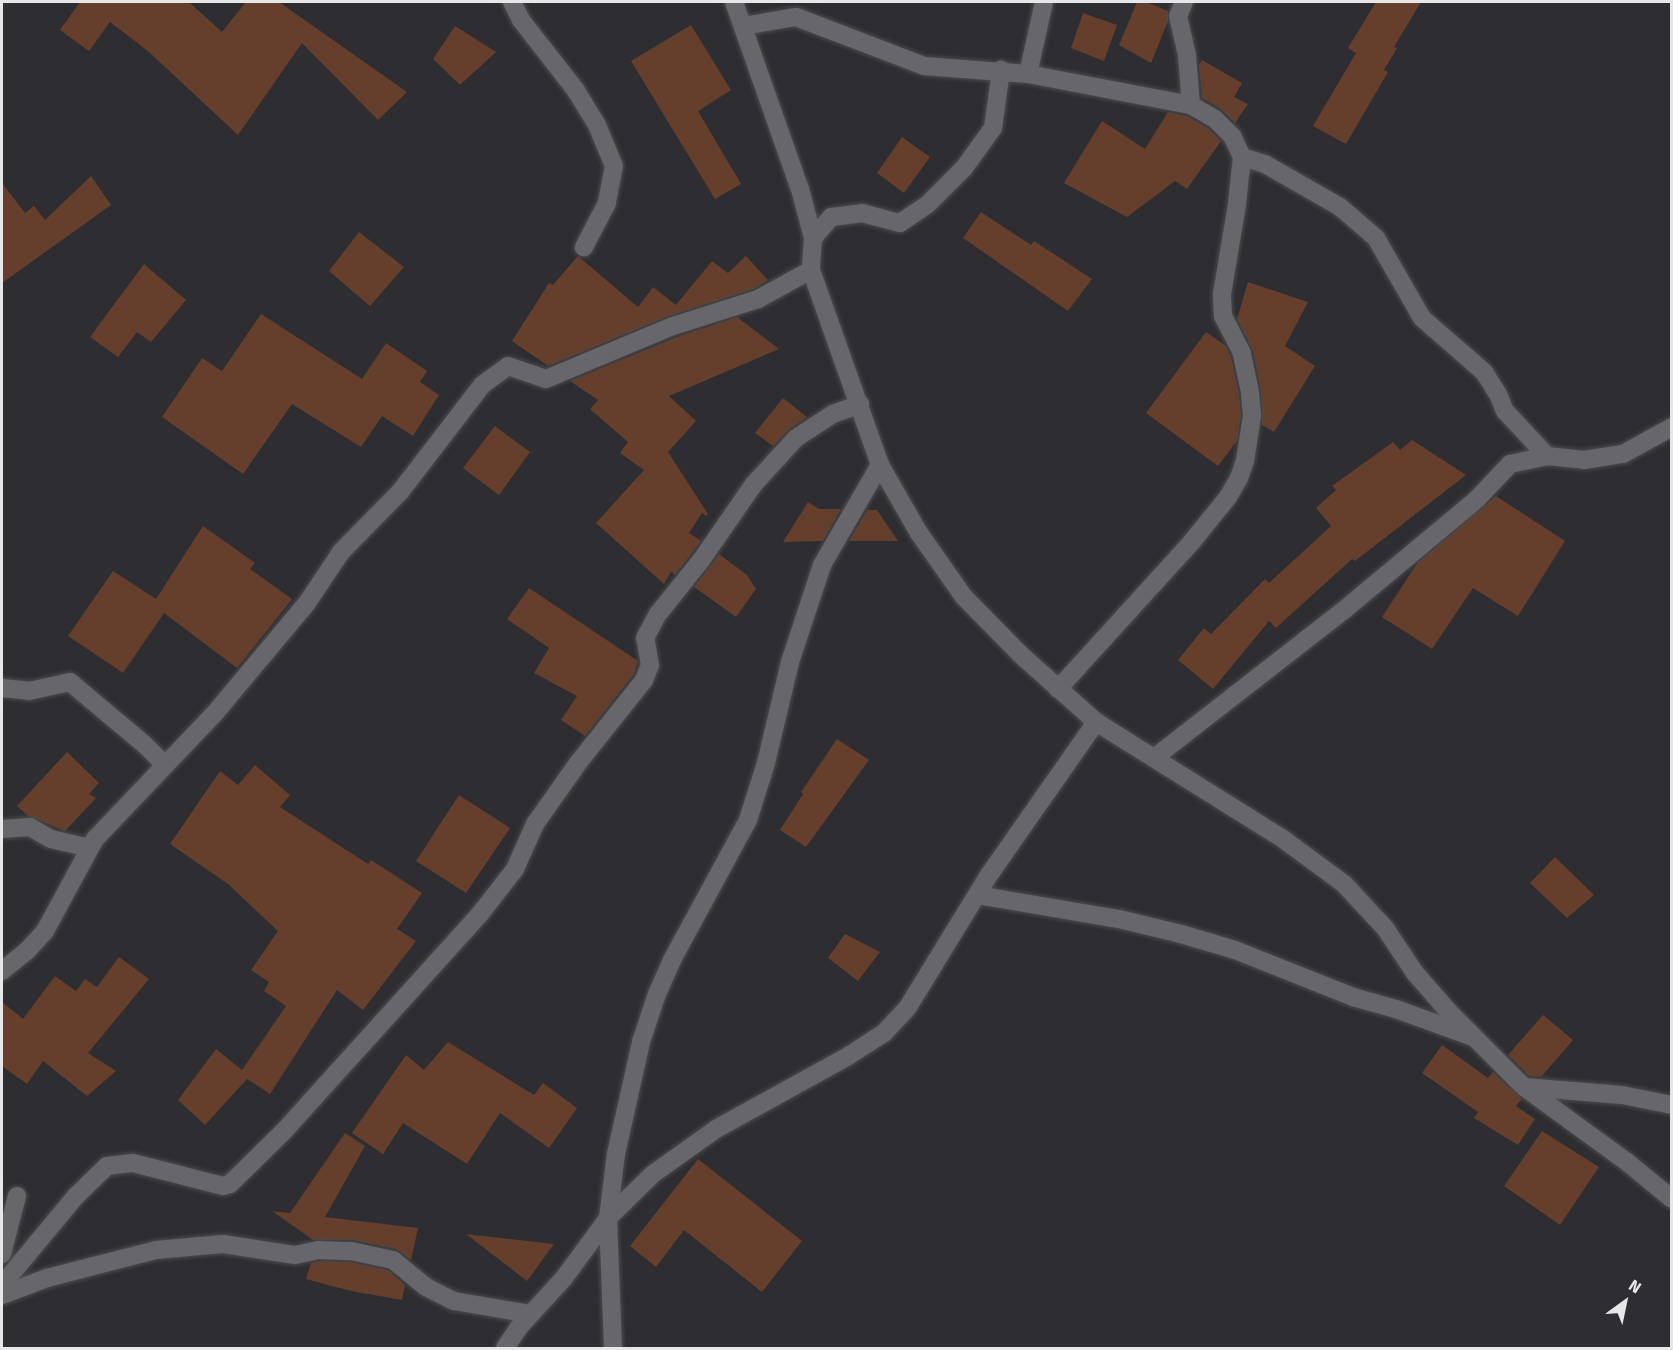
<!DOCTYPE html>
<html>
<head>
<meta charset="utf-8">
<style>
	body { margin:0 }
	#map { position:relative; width:1673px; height:1350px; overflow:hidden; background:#2e2d31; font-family:"Fira Sans",sans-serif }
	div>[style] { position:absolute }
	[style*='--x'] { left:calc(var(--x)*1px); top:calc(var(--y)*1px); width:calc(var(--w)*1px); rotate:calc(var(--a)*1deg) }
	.building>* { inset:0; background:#653f2c }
	.roads { filter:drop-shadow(0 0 2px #4c4c4f) drop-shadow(0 0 2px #4c4c4f) }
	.minor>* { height:18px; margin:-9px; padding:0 9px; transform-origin:9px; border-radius:9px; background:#67666b }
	span { translate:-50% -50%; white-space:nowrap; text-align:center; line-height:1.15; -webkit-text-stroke:4.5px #2e2d31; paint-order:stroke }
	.frame { position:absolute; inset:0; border:3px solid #e7e7ea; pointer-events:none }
	.north { position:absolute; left:1595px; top:1272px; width:60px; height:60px; -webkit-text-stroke:4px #2e2d31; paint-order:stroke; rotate:33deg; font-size:16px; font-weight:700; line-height:24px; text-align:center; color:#e7e7ea }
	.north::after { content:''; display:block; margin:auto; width:21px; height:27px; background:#e7e7ea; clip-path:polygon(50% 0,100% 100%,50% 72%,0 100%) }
</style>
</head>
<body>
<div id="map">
	<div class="building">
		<i style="clip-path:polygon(80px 2px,189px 2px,222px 32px,246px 2px,279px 2px,407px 92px,378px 120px,302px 43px,238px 135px,149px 52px,110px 22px,89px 51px,60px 30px)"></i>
		<i style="clip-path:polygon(1137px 2px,1146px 2px,1168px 11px,1168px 21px,1151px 63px,1119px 45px)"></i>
		<i style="clip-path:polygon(1376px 2px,1421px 2px,1394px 47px,1397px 48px,1384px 70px,1388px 72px,1346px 144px,1313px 126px,1356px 53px,1348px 48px)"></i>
		<i style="clip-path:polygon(1083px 13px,1117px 25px,1104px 61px,1071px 48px)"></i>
		<i style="clip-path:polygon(691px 25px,731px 90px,698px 111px,741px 184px,715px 199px,631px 61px)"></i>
		<i style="clip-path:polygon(455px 26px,496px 52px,460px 85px,433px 59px)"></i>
		<i style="clip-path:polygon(1202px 60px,1242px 83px,1234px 97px,1248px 104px,1235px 123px,1221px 109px,1202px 98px,1199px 65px)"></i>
		<i style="clip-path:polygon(1168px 112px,1187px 116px,1208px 128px,1221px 141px,1187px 189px,1175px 181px,1127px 217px,1064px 183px,1102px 121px,1145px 149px)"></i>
		<i style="clip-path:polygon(902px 137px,930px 157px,904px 193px,877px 173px)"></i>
		<i style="clip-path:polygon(91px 176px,111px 205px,2px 283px,2px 183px,25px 213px,34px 206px,45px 220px)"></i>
		<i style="clip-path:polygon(981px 212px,1031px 245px,1034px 241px,1092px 279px,1068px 311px,963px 238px)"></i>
		<i style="clip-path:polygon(359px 232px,404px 267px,370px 306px,329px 271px)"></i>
		<i style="clip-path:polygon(578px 256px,638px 307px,653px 287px,676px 305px,712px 261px,728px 273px,746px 256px,768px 280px,754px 289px,669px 316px,548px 366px,512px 341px,549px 283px,553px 285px)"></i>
		<i style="clip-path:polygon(144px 264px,186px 300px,151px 342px,137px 332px,118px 357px,90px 337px)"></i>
		<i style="clip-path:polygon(1248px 282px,1308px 302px,1285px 346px,1315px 366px,1274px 432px,1262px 425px,1261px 391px,1253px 351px,1237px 319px)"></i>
		<i style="clip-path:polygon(261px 314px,362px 379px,386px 343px,427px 371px,420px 382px,439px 395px,413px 436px,382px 416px,361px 447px,292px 404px,243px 474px,162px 417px,202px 358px,222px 371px)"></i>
		<i style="clip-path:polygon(737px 317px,779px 349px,669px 396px,696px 421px,668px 452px,708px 514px,706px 516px,702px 513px,689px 533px,701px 541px,675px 575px,671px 572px,664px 584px,596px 523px,644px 470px,620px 453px,628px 442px,590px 409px,598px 400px,570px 381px,677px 337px)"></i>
		<i style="clip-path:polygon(1206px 332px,1226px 346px,1231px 357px,1239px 394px,1241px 416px,1237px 441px,1218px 466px,1146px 413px)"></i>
		<i style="clip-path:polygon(783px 398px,807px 417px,790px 429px,773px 446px,755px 433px)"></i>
		<i style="clip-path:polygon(495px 426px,530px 452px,499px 495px,463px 468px)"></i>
		<i style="clip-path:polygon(1412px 440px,1466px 475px,1355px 561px,1352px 559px,1276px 628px,1269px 621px,1213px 689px,1178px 660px,1204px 628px,1211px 634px,1265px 579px,1269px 583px,1331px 526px,1316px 508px,1336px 490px,1332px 486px,1393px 442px,1400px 450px)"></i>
		<i style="clip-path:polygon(1496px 496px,1565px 541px,1518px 616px,1473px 588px,1432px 649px,1382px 617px,1418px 562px)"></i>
		<i style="clip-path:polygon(808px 502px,819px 509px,841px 509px,823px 541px,783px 542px)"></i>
		<i style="clip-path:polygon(867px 510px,877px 510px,898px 541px,849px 541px)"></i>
		<i style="clip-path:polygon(203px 526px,255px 563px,250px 569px,292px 599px,237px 668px,164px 613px,123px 673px,68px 636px,113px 571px,156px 599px)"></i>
		<i style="clip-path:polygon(719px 554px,747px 575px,756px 589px,736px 617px,694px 587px)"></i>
		<i style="clip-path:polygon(529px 588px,638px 661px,634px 674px,585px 736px,561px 720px,577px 696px,534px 673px,549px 648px,507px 619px)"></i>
		<i style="clip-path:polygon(837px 739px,869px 760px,806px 847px,780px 830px,803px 794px,801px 792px)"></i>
		<i style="clip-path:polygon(67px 752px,99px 783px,89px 794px,96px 798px,65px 831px,28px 816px,17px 806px)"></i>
		<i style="clip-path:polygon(255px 765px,290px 795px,280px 807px,368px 864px,371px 860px,422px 893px,397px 929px,416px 941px,363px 1010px,337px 990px,270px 1094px,247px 1079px,205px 1125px,178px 1100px,216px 1049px,242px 1070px,286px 1006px,264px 991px,269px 982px,251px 970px,278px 931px,228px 884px,170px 844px,220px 771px,238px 785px)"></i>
		<i style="clip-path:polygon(459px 795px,510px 828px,466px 893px,416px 861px)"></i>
		<i style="clip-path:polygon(1555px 857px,1594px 895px,1567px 918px,1530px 883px)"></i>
		<i style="clip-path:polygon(845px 934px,880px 952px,858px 981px,828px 958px)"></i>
		<i style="clip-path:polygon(119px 957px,149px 979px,88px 1053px,116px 1071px,87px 1096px,43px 1061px,27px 1084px,2px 1066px,2px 1002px,23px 1019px,55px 976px,76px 991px,85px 979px,97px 987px)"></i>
		<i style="clip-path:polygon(1543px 1015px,1573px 1040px,1541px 1077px,1529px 1076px,1508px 1055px)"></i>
		<i style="clip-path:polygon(448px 1042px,534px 1095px,543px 1083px,577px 1108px,549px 1148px,500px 1113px,467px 1164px,403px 1123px,383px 1154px,352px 1133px,406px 1055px,424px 1070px)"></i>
		<i style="clip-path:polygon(1442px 1045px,1488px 1078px,1493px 1072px,1522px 1099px,1516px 1106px,1535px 1119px,1518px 1145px,1474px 1118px,1478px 1112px,1422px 1073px)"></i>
		<i style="clip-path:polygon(1542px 1131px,1599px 1167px,1560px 1225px,1504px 1186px)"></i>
		<i style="clip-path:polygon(345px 1133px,365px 1146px,325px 1217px,418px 1228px,411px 1260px,396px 1249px,353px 1240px,313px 1240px,272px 1211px,290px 1213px)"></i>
		<i style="clip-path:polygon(698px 1159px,802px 1241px,762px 1292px,684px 1230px,656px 1267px,630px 1246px)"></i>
		<i style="clip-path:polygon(466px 1234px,554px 1244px,527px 1281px)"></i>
		<i style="clip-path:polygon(319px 1261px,350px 1262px,388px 1270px,405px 1285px,402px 1300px,351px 1291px,306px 1279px,311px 1263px)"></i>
	</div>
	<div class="roads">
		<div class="minor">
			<i style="--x:512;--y:2;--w:20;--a:63"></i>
			<i style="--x:521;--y:20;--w:88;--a:52"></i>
			<i style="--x:575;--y:89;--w:42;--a:58.6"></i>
			<i style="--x:597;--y:125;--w:44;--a:67.5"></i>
			<i style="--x:614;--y:166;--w:38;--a:101"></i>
			<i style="--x:607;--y:203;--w:50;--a:117.6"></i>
			<i style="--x:734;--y:2;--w:198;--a:70.6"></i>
			<i style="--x:800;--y:189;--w:51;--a:75.1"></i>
			<i style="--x:813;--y:238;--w:32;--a:94"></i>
			<i style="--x:811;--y:270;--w:207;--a:70.5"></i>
			<i style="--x:880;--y:465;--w:78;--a:60.2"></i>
			<i style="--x:919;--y:533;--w:78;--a:54.9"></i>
			<i style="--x:964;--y:597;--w:80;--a:45.5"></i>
			<i style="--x:1020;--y:654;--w:102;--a:41.8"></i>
			<i style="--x:1096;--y:722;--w:221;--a:32"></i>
			<i style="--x:1283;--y:839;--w:76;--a:36.4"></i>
			<i style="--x:1344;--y:884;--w:60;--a:47"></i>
			<i style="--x:1385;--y:928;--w:54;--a:56.3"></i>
			<i style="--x:1415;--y:973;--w:52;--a:48.9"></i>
			<i style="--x:1449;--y:1012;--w:106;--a:45"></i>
			<i style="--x:1524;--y:1087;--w:127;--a:36.1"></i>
			<i style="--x:1627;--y:1162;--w:58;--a:39.4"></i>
			<i style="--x:743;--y:26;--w:54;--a:-9.6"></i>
			<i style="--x:796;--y:17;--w:137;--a:20.9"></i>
			<i style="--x:924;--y:66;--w:104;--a:4.4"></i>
			<i style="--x:1028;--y:74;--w:166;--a:10.8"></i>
			<i style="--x:1191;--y:105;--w:50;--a:-94.6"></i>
			<i style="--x:1187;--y:55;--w:40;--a:-103"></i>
			<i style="--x:1178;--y:16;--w:15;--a:-67"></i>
			<i style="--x:1028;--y:74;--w:74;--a:-77.5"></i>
			<i style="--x:1242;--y:157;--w:24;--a:17"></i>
			<i style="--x:1265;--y:164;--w:86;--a:29.8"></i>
			<i style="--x:1340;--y:207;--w:48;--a:40.7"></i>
			<i style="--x:1376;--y:238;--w:92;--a:60.1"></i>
			<i style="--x:1422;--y:318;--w:82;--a:41.1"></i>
			<i style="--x:1484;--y:372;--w:26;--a:58"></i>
			<i style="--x:1498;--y:394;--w:18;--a:68"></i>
			<i style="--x:1505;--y:411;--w:62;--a:47"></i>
			<i style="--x:813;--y:238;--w:28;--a:-49"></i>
			<i style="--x:831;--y:217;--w:31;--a:-7"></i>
			<i style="--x:862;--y:213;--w:39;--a:15"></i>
			<i style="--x:900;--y:223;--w:32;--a:-34"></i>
			<i style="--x:927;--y:205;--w:52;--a:-45"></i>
			<i style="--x:964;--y:168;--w:49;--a:-54.1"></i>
			<i style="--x:993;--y:128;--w:59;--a:-82.1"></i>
			<i style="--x:2;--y:688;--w:27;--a:6"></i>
			<i style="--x:29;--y:691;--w:42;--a:-12.4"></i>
			<i style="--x:70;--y:682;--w:97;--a:40"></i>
			<i style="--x:144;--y:744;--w:30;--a:45"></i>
			<i style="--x:1058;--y:689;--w:196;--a:-47.7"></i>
			<i style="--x:1190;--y:544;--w:60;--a:-51"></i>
			<i style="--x:1228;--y:497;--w:22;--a:-60"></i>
			<i style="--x:1239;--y:478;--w:18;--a:-71"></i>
			<i style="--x:1245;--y:461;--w:46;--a:-81.2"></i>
			<i style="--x:1252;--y:416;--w:24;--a:-95"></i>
			<i style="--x:1250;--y:392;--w:40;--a:-102"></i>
			<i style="--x:1242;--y:353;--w:42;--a:-117.2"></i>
			<i style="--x:1223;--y:316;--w:22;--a:-93"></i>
			<i style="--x:1222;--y:294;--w:91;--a:-80.5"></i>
			<i style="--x:1237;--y:204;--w:47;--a:-83.9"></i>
			<i style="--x:1242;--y:157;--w:23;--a:-115"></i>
			<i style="--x:1232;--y:136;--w:24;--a:-135"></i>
			<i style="--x:1215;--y:119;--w:28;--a:-150"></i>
			<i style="--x:1154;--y:758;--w:241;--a:-37.9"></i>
			<i style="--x:1344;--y:610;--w:173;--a:-39.8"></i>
			<i style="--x:1477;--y:499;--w:48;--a:-46.7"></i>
			<i style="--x:1510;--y:464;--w:38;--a:-12"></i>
			<i style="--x:1547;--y:456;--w:37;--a:6"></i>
			<i style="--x:1584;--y:460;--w:39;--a:-9"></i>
			<i style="--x:1623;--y:454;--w:56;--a:-28.9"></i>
			<i style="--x:2;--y:829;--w:28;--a:-4"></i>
			<i style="--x:30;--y:827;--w:24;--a:30"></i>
			<i style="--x:51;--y:839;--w:39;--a:13"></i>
			<i style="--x:977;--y:895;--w:144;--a:9.6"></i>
			<i style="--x:1119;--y:919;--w:64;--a:13.6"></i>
			<i style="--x:1181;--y:934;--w:56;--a:16.5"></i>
			<i style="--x:1235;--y:950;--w:127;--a:21.7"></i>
			<i style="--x:1353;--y:997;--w:45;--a:15.6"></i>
			<i style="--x:1396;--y:1009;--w:79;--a:20"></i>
			<i style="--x:2;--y:971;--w:32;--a:-39"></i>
			<i style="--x:27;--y:951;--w:27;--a:-48"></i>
			<i style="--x:45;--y:931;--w:105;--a:-61.5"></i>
			<i style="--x:95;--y:839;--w:174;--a:-46.4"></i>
			<i style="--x:215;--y:713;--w:143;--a:-50.1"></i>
			<i style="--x:307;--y:603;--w:61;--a:-56.3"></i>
			<i style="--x:341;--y:552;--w:84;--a:-45.5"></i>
			<i style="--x:400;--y:492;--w:135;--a:-52.5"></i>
			<i style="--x:482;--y:385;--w:32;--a:-36"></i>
			<i style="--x:508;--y:366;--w:40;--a:18.9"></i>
			<i style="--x:546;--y:379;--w:138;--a:-22.7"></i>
			<i style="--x:673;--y:326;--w:89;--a:-17.6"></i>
			<i style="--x:758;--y:299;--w:60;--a:-28.7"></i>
			<i style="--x:1525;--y:1087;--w:97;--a:4.7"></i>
			<i style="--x:1622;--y:1095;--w:51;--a:11.3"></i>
			<i style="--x:2;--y:1254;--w:60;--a:-75.5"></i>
			<i style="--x:2;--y:1285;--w:116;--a:-50.3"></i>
			<i style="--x:76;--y:1196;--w:43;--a:-44.1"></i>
			<i style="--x:107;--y:1166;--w:26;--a:-7"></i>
			<i style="--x:133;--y:1163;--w:93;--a:14.3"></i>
			<i style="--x:223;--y:1186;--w:7;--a:-16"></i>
			<i style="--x:230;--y:1184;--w:74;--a:-44.5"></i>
			<i style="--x:283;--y:1132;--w:294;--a:-47.9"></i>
			<i style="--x:480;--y:914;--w:57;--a:-52.1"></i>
			<i style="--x:515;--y:869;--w:49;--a:-66"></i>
			<i style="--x:535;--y:824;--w:75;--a:-54.8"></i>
			<i style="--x:578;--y:763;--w:106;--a:-51.5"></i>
			<i style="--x:644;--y:680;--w:16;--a:-68"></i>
			<i style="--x:650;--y:665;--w:27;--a:-100"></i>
			<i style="--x:645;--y:638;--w:27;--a:-62"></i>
			<i style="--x:658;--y:614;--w:70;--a:-51.3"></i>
			<i style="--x:702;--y:559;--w:91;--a:-55.3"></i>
			<i style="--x:754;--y:484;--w:62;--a:-47.6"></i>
			<i style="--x:796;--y:438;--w:44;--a:-33"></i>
			<i style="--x:833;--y:414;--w:29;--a:-20"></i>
			<i style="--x:2;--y:1295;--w:48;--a:-20.7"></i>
			<i style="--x:47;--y:1278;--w:113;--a:-14.4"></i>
			<i style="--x:156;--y:1250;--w:67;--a:-5.1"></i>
			<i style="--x:223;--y:1244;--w:73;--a:8.7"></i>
			<i style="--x:295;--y:1255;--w:24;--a:-12"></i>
			<i style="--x:318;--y:1250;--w:33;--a:2"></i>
			<i style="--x:351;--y:1251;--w:43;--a:12.1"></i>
			<i style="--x:393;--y:1260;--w:43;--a:39.3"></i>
			<i style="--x:426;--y:1287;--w:31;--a:27"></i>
			<i style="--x:454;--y:1301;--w:78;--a:9.6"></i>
			<i style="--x:505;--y:1348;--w:27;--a:-56"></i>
			<i style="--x:520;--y:1326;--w:65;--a:-47.5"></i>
			<i style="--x:564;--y:1278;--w:74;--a:-53.7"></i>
			<i style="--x:608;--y:1218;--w:63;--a:-44.4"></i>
			<i style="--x:653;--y:1174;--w:77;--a:-35.5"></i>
			<i style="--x:716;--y:1129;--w:151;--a:-28.9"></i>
			<i style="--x:848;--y:1056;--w:43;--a:-32.6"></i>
			<i style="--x:884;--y:1033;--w:35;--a:-47"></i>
			<i style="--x:908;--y:1007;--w:155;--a:-58.5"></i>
			<i style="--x:989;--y:875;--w:187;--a:-55"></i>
			<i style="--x:613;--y:1348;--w:130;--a:-92.2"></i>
			<i style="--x:608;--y:1218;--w:64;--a:-82.9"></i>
			<i style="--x:616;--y:1154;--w:115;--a:-77.4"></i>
			<i style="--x:641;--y:1042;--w:51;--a:-71.6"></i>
			<i style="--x:657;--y:994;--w:37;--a:-66"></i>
			<i style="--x:672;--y:960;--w:159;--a:-61.5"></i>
			<i style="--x:748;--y:820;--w:60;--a:-72.5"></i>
			<i style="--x:766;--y:763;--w:104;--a:-76.6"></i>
			<i style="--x:790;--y:662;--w:102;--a:-71.7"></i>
			<i style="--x:822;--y:565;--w:116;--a:-59.9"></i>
		</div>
	</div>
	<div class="frame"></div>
	<div class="north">N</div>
</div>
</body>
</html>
